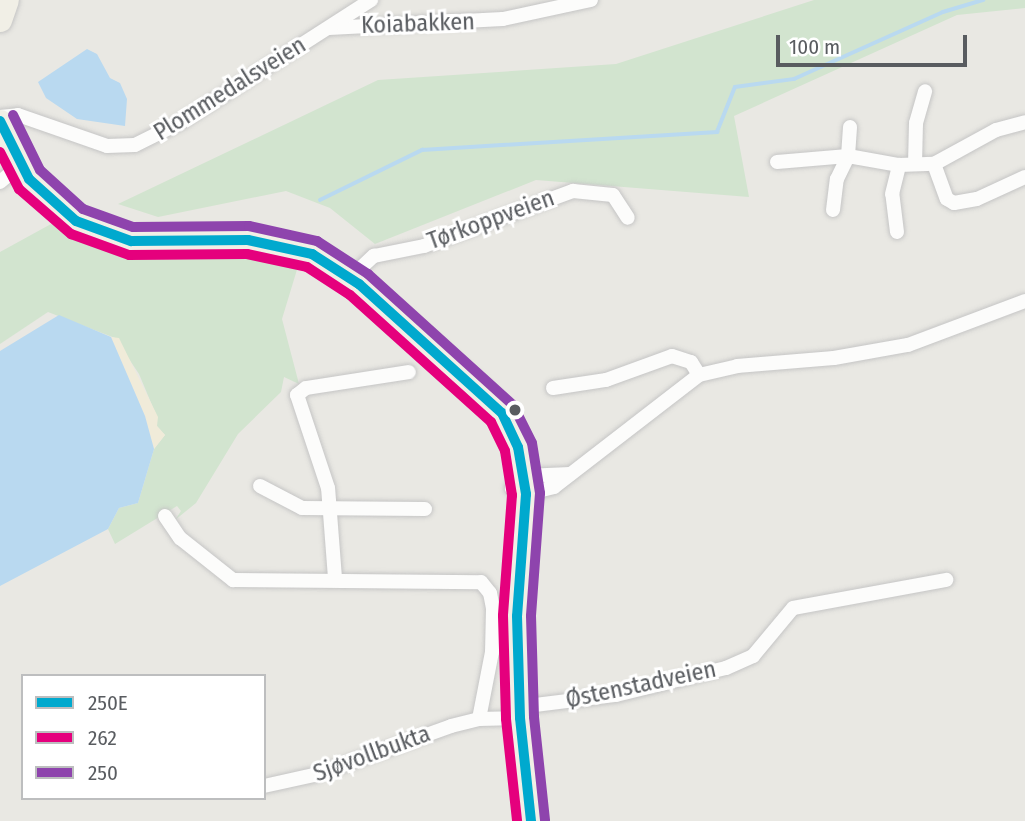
<!DOCTYPE html>
<html>
<head>
<meta charset="utf-8">
<style>
	body { margin:0 }
	#map { position:relative; width:1025px; height:821px; overflow:hidden; background:#e9e8e3; font-family:"Fira Sans Condensed",sans-serif }
	div>[style] { position:absolute }
	[style*='--x'] { left:calc(var(--x)*1px); top:calc(var(--y)*1px); width:calc(var(--w)*1px); rotate:calc(var(--a)*1deg) }
	.green>* { inset:0; background:#d2e4cf }
	.sand>* { inset:0; background:#f0ebd9 }
	.water>* { inset:0; background:#b9d9f0 }
	.stream>* { height:3.5px; margin:-1.75px; padding:0 1.75px; transform-origin:1.75px; border-radius:1.75px; background:#b9d9f0 }
	.roads { filter:drop-shadow(0 0 2px #c5c5c5) drop-shadow(0 0 2px #c5c5c5) }
	.minor>* { height:14px; margin:-7px; padding:0 7px; transform-origin:7px; border-radius:7px; background:#fcfcfb }
	.primary>* { height:23px; margin:-11.5px; padding:0 11.5px; transform-origin:11.5px; border-radius:11.5px; background:#f1efe6 }
	.bus-1>* { height:10px; margin:-5px; padding:0 5px; transform-origin:5px; border-radius:5px; background:#00a9ce }
	.bus-2>* { height:10px; margin:-5px; padding:0 5px; transform-origin:5px; border-radius:5px; background:#e5007d }
	.bus-3>* { height:10px; margin:-5px; padding:0 5px; transform-origin:5px; border-radius:5px; background:#8e44ad }
	.dots>* { width:19px; height:19px; translate:-50% -50%; box-sizing:border-box; border:4px solid #fff; border-radius:50% }
	span { translate:-50% -50%; white-space:nowrap; text-align:center; line-height:1.15; -webkit-text-stroke:6px #fff; paint-order:stroke }
	.street-label { font-size:24px; color:#595c60 }
	.legend { position:absolute; left:21px; top:674px; width:245px; height:126px; box-sizing:border-box; background:#fff; border:2px solid #bdbebf; margin:0; padding:9px 12px; list-style:none; font-size:21px; color:#595c60 }
	.legend li { display:flex; align-items:center; gap:14px; height:35px }
	.legend b { width:35px; border:2px solid #bdbebf }
	.scale { position:absolute; left:776px; top:35px; width:191px; height:32px; box-sizing:border-box; border:4px solid #595c60; border-top:0; padding-left:9px; font-size:21px; line-height:24px; white-space:nowrap; color:#595c60; -webkit-text-stroke:5px #fff; paint-order:stroke }
</style>
</head>
<body>
<div id="map">
	<div class="green">
		<i style="clip-path:polygon(814px 0,1025px 0,1025px 8px,957px 15px,734px 116px,749px 197px,536px 180px,375px 244px,330px 208px,286px 191px,158px 217px,118px 204px,378px 80px,616px 64px)"></i>
		<i style="clip-path:polygon(51px 224px,104px 249px,148px 256px,229px 250px,299px 263px,282px 319px,299px 384px,284px 377px,281px 392px,238px 434px,196px 503px,175px 520px,181px 511px,177px 506px,115px 544px,108px 529px,119px 508px,138px 503px,154px 449px,165px 435px,157px 426px,157px 417px,139px 374px,115px 338px,48px 312px,0 344px,0 252px)"></i>
	</div>
	<div class="sand">
		<i style="clip-path:polygon(111px 337px,119px 338px,158px 417px,157px 426px,165px 435px,154px 449px,145px 416px)"></i>
	</div>
	<div class="water">
		<i style="clip-path:polygon(87px 49px,97px 54px,110px 78px,120px 83px,127px 99px,125px 126px,77px 119px,46px 98px,38px 82px)"></i>
		<i style="clip-path:polygon(59px 315px,111px 337px,145px 416px,154px 449px,138px 503px,119px 508px,108px 529px,0 586px,0 351px)"></i>
	</div>
	<div class="stream">
		<i style="--x:320;--y:200;--w:114;--a:-26.1"></i>
		<i style="--x:422;--y:150;--w:296;--a:-3.5"></i>
		<i style="--x:717;--y:132;--w:48;--a:-68.2"></i>
		<i style="--x:735;--y:87;--w:60;--a:-7.7"></i>
		<i style="--x:794;--y:79;--w:163;--a:-24.2"></i>
		<i style="--x:943;--y:12;--w:42;--a:-16.7"></i>
	</div>
	<div class="roads">
		<div class="minor">
			<i style="--x:329;--y:28;--w:174;--a:-3"></i>
			<i style="--x:503;--y:19;--w:90;--a:-12.2"></i>
			<i style="--x:0;--y:117;--w:18;--a:-6"></i>
			<i style="--x:18;--y:115;--w:94;--a:19.2"></i>
			<i style="--x:107;--y:146;--w:28;--a:-2"></i>
			<i style="--x:135;--y:145;--w:51;--a:-26.6"></i>
			<i style="--x:181;--y:122;--w:226;--a:-32.7"></i>
			<i style="--x:777;--y:162;--w:71;--a:-4.8"></i>
			<i style="--x:848;--y:156;--w:52;--a:10"></i>
			<i style="--x:899;--y:165;--w:35;--a:-2"></i>
			<i style="--x:934;--y:164;--w:71;--a:-28.7"></i>
			<i style="--x:996;--y:130;--w:30;--a:-15"></i>
			<i style="--x:915;--y:164;--w:41;--a:-88.6"></i>
			<i style="--x:916;--y:123;--w:33;--a:-74"></i>
			<i style="--x:934;--y:164;--w:37;--a:70"></i>
			<i style="--x:947;--y:199;--w:8;--a:30"></i>
			<i style="--x:954;--y:203;--w:23;--a:-10"></i>
			<i style="--x:977;--y:199;--w:53;--a:-24.6"></i>
			<i style="--x:0;--y:182;--w:26;--a:-40"></i>
			<i style="--x:833;--y:210;--w:31;--a:-83"></i>
			<i style="--x:837;--y:179;--w:25;--a:-64"></i>
			<i style="--x:848;--y:156;--w:29;--a:-86"></i>
			<i style="--x:897;--y:232;--w:38;--a:-97"></i>
			<i style="--x:892;--y:194;--w:30;--a:-76"></i>
			<i style="--x:350;--y:278;--w:33;--a:-43"></i>
			<i style="--x:374;--y:256;--w:51;--a:-11.3"></i>
			<i style="--x:424;--y:246;--w:159;--a:-20.3"></i>
			<i style="--x:573;--y:191;--w:40;--a:5.7"></i>
			<i style="--x:613;--y:195;--w:27;--a:57"></i>
			<i style="--x:553;--y:388;--w:54;--a:-8.6"></i>
			<i style="--x:606;--y:380;--w:70;--a:-20"></i>
			<i style="--x:672;--y:356;--w:20;--a:18"></i>
			<i style="--x:691;--y:362;--w:15;--a:58"></i>
			<i style="--x:570;--y:474;--w:45;--a:177.5"></i>
			<i style="--x:525;--y:476;--w:18;--a:137"></i>
			<i style="--x:512;--y:488;--w:15;--a:23"></i>
			<i style="--x:526;--y:494;--w:29;--a:-14"></i>
			<i style="--x:554;--y:487;--w:183;--a:-37.7"></i>
			<i style="--x:699;--y:375;--w:39;--a:-13"></i>
			<i style="--x:737;--y:366;--w:97;--a:-4.7"></i>
			<i style="--x:834;--y:358;--w:75;--a:-10"></i>
			<i style="--x:908;--y:345;--w:125;--a:-20.6"></i>
			<i style="--x:260;--y:486;--w:47;--a:27.6"></i>
			<i style="--x:302;--y:508;--w:123;--a:0.5"></i>
			<i style="--x:165;--y:516;--w:27;--a:56"></i>
			<i style="--x:180;--y:538;--w:68;--a:38.4"></i>
			<i style="--x:233;--y:580;--w:248;--a:0.5"></i>
			<i style="--x:481;--y:582;--w:14;--a:51"></i>
			<i style="--x:490;--y:593;--w:16;--a:79"></i>
			<i style="--x:493;--y:609;--w:43;--a:91.3"></i>
			<i style="--x:492;--y:652;--w:68;--a:101"></i>
			<i style="--x:335;--y:578;--w:90;--a:-94.4"></i>
			<i style="--x:328;--y:488;--w:98;--a:-108.4"></i>
			<i style="--x:297;--y:395;--w:11;--a:-38"></i>
			<i style="--x:306;--y:388;--w:104;--a:-8.8"></i>
			<i style="--x:519;--y:707;--w:98;--a:-7.1"></i>
			<i style="--x:616;--y:695;--w:113;--a:-13.8"></i>
			<i style="--x:726;--y:668;--w:30;--a:-24"></i>
			<i style="--x:753;--y:656;--w:62;--a:-50.2"></i>
			<i style="--x:793;--y:608;--w:156;--a:-10.4"></i>
			<i style="--x:264;--y:786;--w:55;--a:-12.5"></i>
			<i style="--x:318;--y:774;--w:141;--a:-19.8"></i>
			<i style="--x:451;--y:726;--w:29;--a:-14"></i>
			<i style="--x:479;--y:719;--w:41;--a:-1.4"></i>
		</div>
		<div class="primary">
			<i style="--x:0;--y:20;--w:21;--a:-71"></i>
			<i style="--x:0;--y:121;--w:65;--a:63.4"></i>
			<i style="--x:29;--y:179;--w:63;--a:41.8"></i>
			<i style="--x:76;--y:221;--w:59;--a:20"></i>
			<i style="--x:131;--y:241;--w:117;--a:-0.5"></i>
			<i style="--x:248;--y:240;--w:66;--a:12.3"></i>
			<i style="--x:312;--y:254;--w:56;--a:32.6"></i>
			<i style="--x:359;--y:284;--w:155;--a:41.1"></i>
			<i style="--x:476;--y:386;--w:37;--a:46"></i>
			<i style="--x:502;--y:413;--w:51;--a:66.9"></i>
			<i style="--x:522;--y:460;--w:59;--a:87.1"></i>
			<i style="--x:525;--y:519;--w:86;--a:95.3"></i>
			<i style="--x:515;--y:591;--w:127;--a:87.7"></i>
			<i style="--x:520;--y:718;--w:104;--a:83.9"></i>
		</div>
	</div>
	<div class="bus-1">
		<i style="--x:0;--y:121;--w:65;--a:63.4"></i>
		<i style="--x:29;--y:179;--w:63;--a:41.8"></i>
		<i style="--x:76;--y:221;--w:59;--a:20"></i>
		<i style="--x:131;--y:241;--w:117;--a:-0.5"></i>
		<i style="--x:248;--y:240;--w:66;--a:12.3"></i>
		<i style="--x:312;--y:254;--w:56;--a:32.6"></i>
		<i style="--x:359;--y:284;--w:193;--a:42.1"></i>
		<i style="--x:502;--y:413;--w:38;--a:65"></i>
		<i style="--x:518;--y:447;--w:48;--a:80.3"></i>
		<i style="--x:526;--y:494;--w:122;--a:94.2"></i>
		<i style="--x:517;--y:616;--w:102;--a:88.3"></i>
		<i style="--x:520;--y:718;--w:104;--a:83.9"></i>
	</div>
	<div class="bus-2">
		<i style="--x:0;--y:152;--w:42;--a:62.8"></i>
		<i style="--x:19;--y:189;--w:69;--a:40.9"></i>
		<i style="--x:71;--y:234;--w:62;--a:19.9"></i>
		<i style="--x:129;--y:255;--w:118;--a:-0.5"></i>
		<i style="--x:247;--y:254;--w:61;--a:12.2"></i>
		<i style="--x:307;--y:267;--w:51;--a:33.1"></i>
		<i style="--x:350;--y:295;--w:190;--a:42"></i>
		<i style="--x:491;--y:422;--w:32;--a:64"></i>
		<i style="--x:505;--y:451;--w:45;--a:81"></i>
		<i style="--x:512;--y:495;--w:121;--a:94.3"></i>
		<i style="--x:503;--y:616;--w:103;--a:88.3"></i>
		<i style="--x:506;--y:719;--w:103;--a:83.8"></i>
	</div>
	<div class="bus-3">
		<i style="--x:13;--y:115;--w:61;--a:63.9"></i>
		<i style="--x:40;--y:170;--w:58;--a:42.2"></i>
		<i style="--x:83;--y:209;--w:53;--a:19.8"></i>
		<i style="--x:133;--y:227;--w:116;--a:-0.5"></i>
		<i style="--x:249;--y:226;--w:70;--a:12.4"></i>
		<i style="--x:317;--y:241;--w:61;--a:32.9"></i>
		<i style="--x:368;--y:274;--w:195;--a:42.1"></i>
		<i style="--x:513;--y:405;--w:42;--a:63.4"></i>
		<i style="--x:532;--y:443;--w:51;--a:80.9"></i>
		<i style="--x:540;--y:493;--w:123;--a:94.2"></i>
		<i style="--x:531;--y:616;--w:101;--a:88.3"></i>
		<i style="--x:534;--y:717;--w:104;--a:83.9"></i>
	</div>
	<div class="dots">
		<i style="left:515px;top:410px;background:#595c60"></i>
	</div>
	<div class="street-label">
		<span style="left:418px;top:24px;rotate:-2deg">Koiabakken</span>
		<span style="left:230px;top:89px;rotate:-32deg">Plommedalsveien</span>
		<span style="left:491px;top:220px;rotate:-20deg">Tørkoppveien</span>
		<span style="left:641px;top:685px;rotate:-12deg">Østenstadveien</span>
		<span style="left:372px;top:754px;rotate:-20deg">Sjøvollbukta</span>
	</div>
	<ul class="legend">
	<li><b style="height:9px;background:#00a9ce"></b>250E</li>
	<li><b style="height:9px;background:#e5007d"></b>262</li>
	<li><b style="height:9px;background:#8e44ad"></b>250</li>
	</ul>
	<div class="scale">100 m</div>
</div>
</body>
</html>
